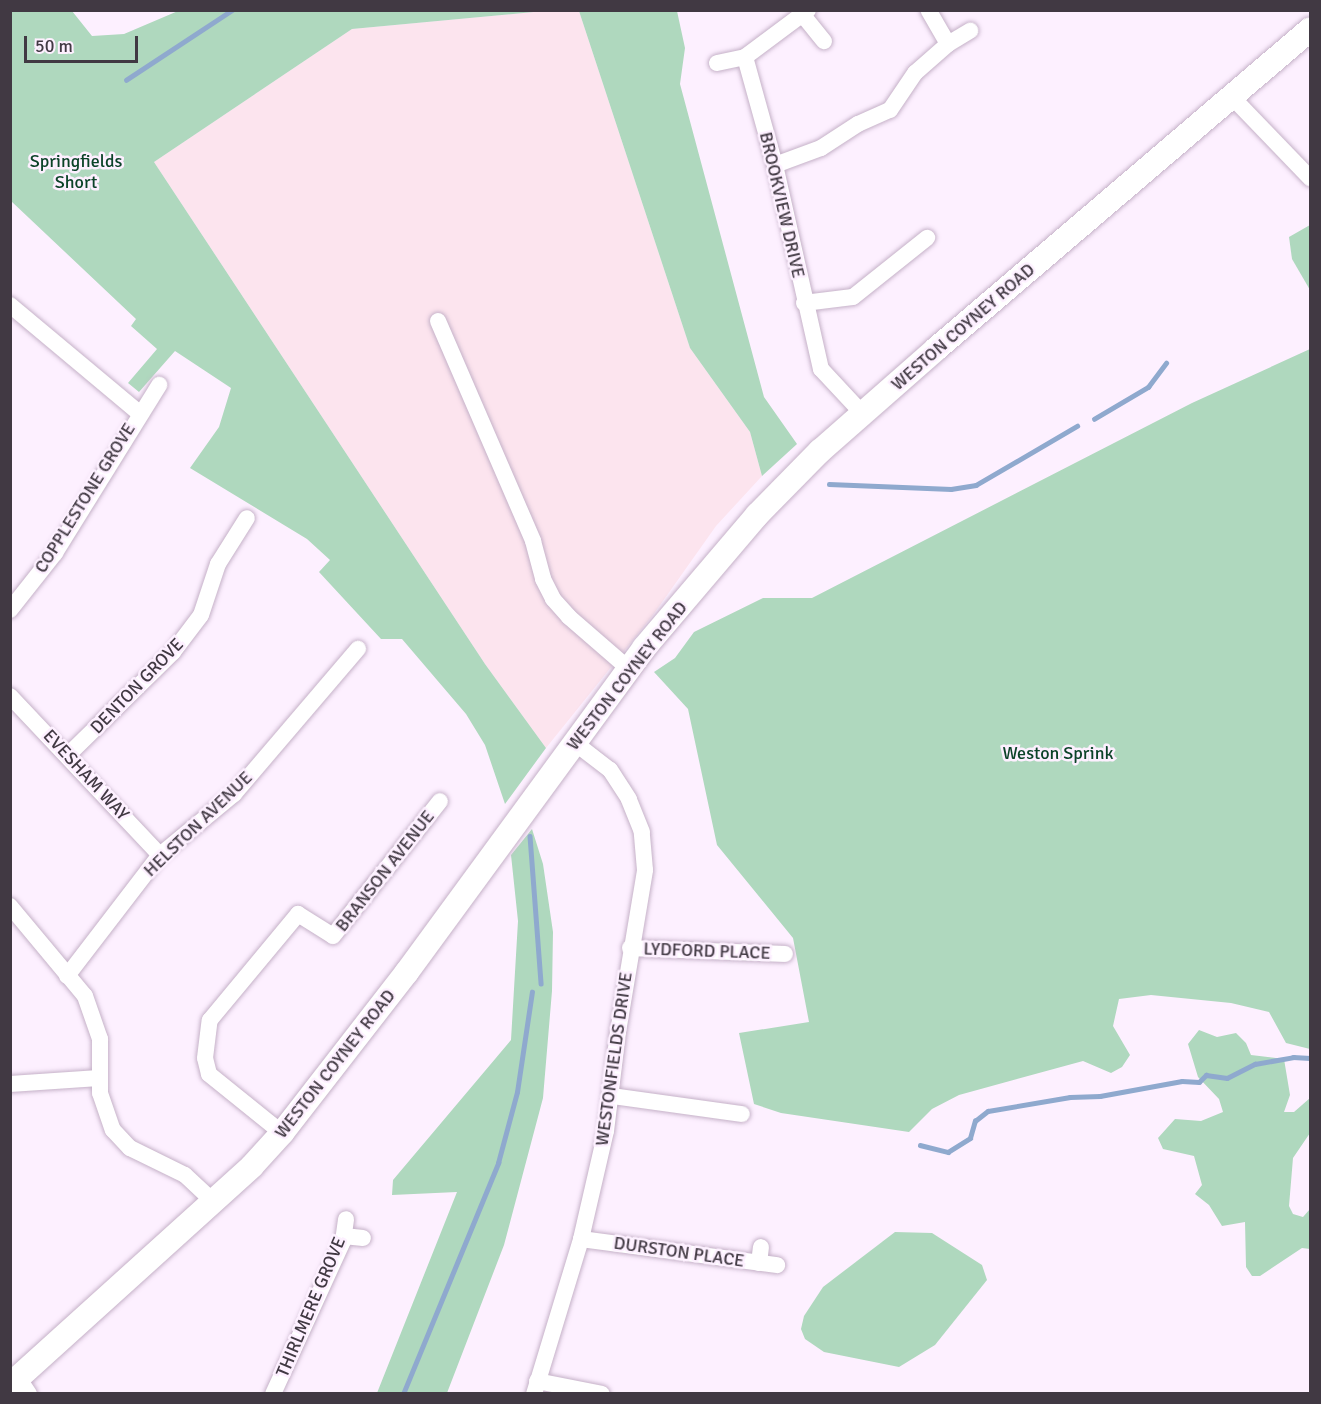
<!DOCTYPE html>
<html>
<head>
<meta charset="utf-8">
<style>
	body { margin:0 }
	#map { position:relative; width:1321px; height:1404px; overflow:hidden; background:#fdf0ff; font-family:Signika,sans-serif }
	div>[style] { position:absolute }
	[style*='--x'] { left:calc(var(--x)*1px); top:calc(var(--y)*1px); width:calc(var(--w)*1px); rotate:calc(var(--a)*1deg) }
	.industrial>* { inset:0; background:#fce4ee }
	.green>* { inset:0; background:#afd8be }
	.stream>* { height:4.5px; margin:-2.25px; padding:0 2.25px; transform-origin:2.25px; border-radius:2.25px; background:#8fa9ce }
	.roads { filter:drop-shadow(0 0 2px #c5b1c8) drop-shadow(0 0 2px #c5b1c8) }
	.street>* { height:16px; margin:-8px; padding:0 8px; transform-origin:8px; border-radius:8px; background:#fff }
	.secondary>* { height:24px; margin:-12px; padding:0 12px; transform-origin:12px; border-radius:12px; background:#fff }
	span { translate:-50% -50%; white-space:nowrap; text-align:center; line-height:1.15; -webkit-text-stroke:5px #fdf0ff; paint-order:stroke }
	.park-label { font-size:18px; color:#0b4328 }
	.street-label { font-size:18px; color:#413943 }
	.frame { position:absolute; inset:0; border:12px solid #413943; pointer-events:none }
	.scale { position:absolute; left:24px; top:36px; width:114px; height:27px; box-sizing:border-box; border:3px solid #413943; border-top:0; padding-left:8px; font-size:18px; line-height:21px; white-space:nowrap; color:#413943; -webkit-text-stroke:4px #fdf0ff; paint-order:stroke }
</style>
</head>
<body>
<div id="map">
	<div class="industrial">
		<i style="clip-path:polygon(544px 11px,579px 11px,690px 348px,750px 432px,762px 476px,716px 526px,653px 615px,546px 748px,485px 664px,154px 162px,352px 29px)"></i>
	</div>
	<div class="green">
		<i style="clip-path:polygon(10px 11px,72px 11px,92px 36px,124px 34px,178px 11px,544px 11px,352px 29px,154px 162px,485px 664px,546px 748px,505px 804px,485px 745px,466px 714px,402px 639px,381px 639px,319px 572px,330px 560px,307px 539px,190px 468px,219px 427px,231px 388px,175px 351px,139px 392px,128px 383px,157px 349px,131px 326px,136px 319px,11px 201px)"></i>
		<i style="clip-path:polygon(579px 11px,677px 11px,685px 48px,680px 84px,764px 397px,797px 444px,762px 476px,750px 432px,690px 348px)"></i>
		<i style="clip-path:polygon(1310px 225px,1310px 290px,1292px 259px,1289px 237px)"></i>
		<i style="clip-path:polygon(1310px 349px,1310px 1049px,1286px 1043px,1269px 1012px,1231px 1003px,1151px 995px,1119px 999px,1113px 1026px,1130px 1055px,1122px 1067px,1111px 1073px,1083px 1061px,959px 1095px,932px 1109px,909px 1132px,781px 1113px,754px 1104px,739px 1033px,809px 1022px,793px 938px,717px 845px,688px 709px,654px 672px,675px 658px,694px 632px,763px 598px,812px 598px,1192px 403px)"></i>
		<i style="clip-path:polygon(532px 829px,543px 864px,553px 932px,552px 991px,543px 1098px,504px 1245px,447px 1393px,377px 1393px,457px 1192px,392px 1195px,393px 1180px,511px 1040px,518px 921px,511px 855px)"></i>
		<i style="clip-path:polygon(1199px 1030px,1217px 1037px,1236px 1033px,1246px 1043px,1251px 1055px,1284px 1059px,1290px 1095px,1284px 1112px,1294px 1112px,1310px 1098px,1310px 1133px,1293px 1158px,1289px 1206px,1293px 1214px,1303px 1217px,1310px 1209px,1310px 1249px,1302px 1248px,1260px 1276px,1252px 1276px,1246px 1267px,1245px 1222px,1222px 1226px,1209px 1205px,1195px 1194px,1202px 1185px,1194px 1156px,1163px 1149px,1158px 1138px,1175px 1119px,1201px 1121px,1223px 1112px,1219px 1099px,1198px 1077px,1188px 1044px)"></i>
		<i style="clip-path:polygon(895px 1232px,932px 1233px,982px 1265px,987px 1280px,935px 1345px,899px 1367px,824px 1352px,805px 1339px,801px 1329px,804px 1316px,823px 1287px)"></i>
	</div>
	<div class="stream">
		<i style="--x:126;--y:80;--w:127;--a:-33.4"></i>
		<i style="--x:1094;--y:419;--w:63;--a:-30.7"></i>
		<i style="--x:1148;--y:387;--w:30;--a:-53"></i>
		<i style="--x:829;--y:484;--w:122;--a:2.3"></i>
		<i style="--x:951;--y:489;--w:25;--a:-9"></i>
		<i style="--x:976;--y:485;--w:117;--a:-30.3"></i>
		<i style="--x:530;--y:836;--w:148;--a:85.7"></i>
		<i style="--x:920;--y:1145;--w:29;--a:14"></i>
		<i style="--x:948;--y:1152;--w:26;--a:-32"></i>
		<i style="--x:970;--y:1138;--w:18;--a:-74"></i>
		<i style="--x:975;--y:1121;--w:16;--a:-38"></i>
		<i style="--x:988;--y:1111;--w:83;--a:-9.7"></i>
		<i style="--x:1070;--y:1097;--w:30;--a:-2"></i>
		<i style="--x:1100;--y:1096;--w:83;--a:-10.4"></i>
		<i style="--x:1182;--y:1081;--w:17;--a:3"></i>
		<i style="--x:1199;--y:1082;--w:10;--a:-45"></i>
		<i style="--x:1206;--y:1075;--w:21;--a:8"></i>
		<i style="--x:1227;--y:1078;--w:31;--a:-27"></i>
		<i style="--x:1255;--y:1064;--w:39;--a:-10"></i>
		<i style="--x:1293;--y:1057;--w:17;--a:3"></i>
		<i style="--x:403;--y:1394;--w:250;--a:-67.6"></i>
		<i style="--x:498;--y:1163;--w:73;--a:-75"></i>
		<i style="--x:517;--y:1092;--w:101;--a:-81.5"></i>
	</div>
	<div class="roads">
		<div class="street">
			<i style="--x:808;--y:10;--w:79;--a:143.3"></i>
			<i style="--x:745;--y:57;--w:112;--a:74.5"></i>
			<i style="--x:775;--y:165;--w:209;--a:77.3"></i>
			<i style="--x:821;--y:369;--w:62;--a:47"></i>
			<i style="--x:802;--y:14;--w:35;--a:51"></i>
			<i style="--x:948;--y:44;--w:26;--a:-31"></i>
			<i style="--x:717;--y:63;--w:29;--a:-12"></i>
			<i style="--x:1234;--y:99;--w:110;--a:46.1"></i>
			<i style="--x:775;--y:165;--w:49;--a:-20.3"></i>
			<i style="--x:821;--y:148;--w:44;--a:-33"></i>
			<i style="--x:858;--y:124;--w:35;--a:-24"></i>
			<i style="--x:890;--y:110;--w:45;--a:-56"></i>
			<i style="--x:915;--y:73;--w:44;--a:-41.3"></i>
			<i style="--x:948;--y:44;--w:39;--a:-120"></i>
			<i style="--x:804;--y:303;--w:49;--a:-7"></i>
			<i style="--x:853;--y:297;--w:95;--a:-38.6"></i>
			<i style="--x:10;--y:305;--w:167;--a:39.9"></i>
			<i style="--x:438;--y:321;--w:240;--a:66.6"></i>
			<i style="--x:533;--y:541;--w:39;--a:75"></i>
			<i style="--x:543;--y:579;--w:22;--a:63"></i>
			<i style="--x:553;--y:599;--w:24;--a:48"></i>
			<i style="--x:569;--y:617;--w:79;--a:40.9"></i>
			<i style="--x:10;--y:610;--w:73;--a:-51.7"></i>
			<i style="--x:55;--y:553;--w:198;--a:-58.2"></i>
			<i style="--x:10;--y:696;--w:219;--a:46.7"></i>
			<i style="--x:69;--y:754;--w:146;--a:-44.4"></i>
			<i style="--x:173;--y:652;--w:46;--a:-52.9"></i>
			<i style="--x:201;--y:615;--w:54;--a:-71.6"></i>
			<i style="--x:218;--y:564;--w:54;--a:-57.8"></i>
			<i style="--x:10;--y:906;--w:117;--a:50.2"></i>
			<i style="--x:85;--y:996;--w:46;--a:70.8"></i>
			<i style="--x:100;--y:1039;--w:54;--a:90"></i>
			<i style="--x:100;--y:1093;--w:39;--a:71"></i>
			<i style="--x:113;--y:1130;--w:25;--a:47"></i>
			<i style="--x:130;--y:1148;--w:61;--a:26.1"></i>
			<i style="--x:185;--y:1175;--w:40;--a:43"></i>
			<i style="--x:630;--y:948;--w:155;--a:2.2"></i>
			<i style="--x:67;--y:976;--w:153;--a:-52.5"></i>
			<i style="--x:160;--y:855;--w:96;--a:-39.5"></i>
			<i style="--x:234;--y:794;--w:191;--a:-49.5"></i>
			<i style="--x:10;--y:1084;--w:89;--a:-3.9"></i>
			<i style="--x:612;--y:1096;--w:131;--a:7.9"></i>
			<i style="--x:282;--y:1133;--w:94;--a:-141.1"></i>
			<i style="--x:209;--y:1074;--w:16;--a:-104"></i>
			<i style="--x:205;--y:1058;--w:38;--a:-83"></i>
			<i style="--x:210;--y:1020;--w:138;--a:-50.3"></i>
			<i style="--x:298;--y:914;--w:41;--a:32.2"></i>
			<i style="--x:333;--y:936;--w:172;--a:-51.6"></i>
			<i style="--x:344;--y:1236;--w:19;--a:6"></i>
			<i style="--x:581;--y:1239;--w:198;--a:7.6"></i>
			<i style="--x:759;--y:1263;--w:16;--a:-83"></i>
			<i style="--x:19;--y:1379;--w:18;--a:56"></i>
			<i style="--x:537;--y:1381;--w:66;--a:11.3"></i>
			<i style="--x:273;--y:1394;--w:168;--a:-65.4"></i>
			<i style="--x:343;--y:1241;--w:22;--a:-82"></i>
			<i style="--x:534;--y:1394;--w:162;--a:-73.1"></i>
			<i style="--x:581;--y:1239;--w:111;--a:-77"></i>
			<i style="--x:606;--y:1131;--w:100;--a:-83.1"></i>
			<i style="--x:618;--y:1032;--w:164;--a:-80.5"></i>
			<i style="--x:645;--y:870;--w:38;--a:-95"></i>
			<i style="--x:642;--y:832;--w:35;--a:-112"></i>
			<i style="--x:629;--y:799;--w:35;--a:-123"></i>
			<i style="--x:610;--y:770;--w:44;--a:-142.4"></i>
		</div>
		<div class="secondary">
			<i style="--x:10;--y:1385;--w:326;--a:-42.1"></i>
			<i style="--x:252;--y:1166;--w:45;--a:-47.7"></i>
			<i style="--x:282;--y:1133;--w:204;--a:-52.2"></i>
			<i style="--x:407;--y:972;--w:401;--a:-53.8"></i>
			<i style="--x:644;--y:648;--w:175;--a:-49.6"></i>
			<i style="--x:757;--y:515;--w:90;--a:-45.5"></i>
			<i style="--x:820;--y:451;--w:154;--a:-41.3"></i>
			<i style="--x:936;--y:349;--w:492;--a:-40.5"></i>
		</div>
	</div>
	<div class="park-label">
		<span style="left:76px;top:172px">Springfields<br>Short</span>
		<span style="left:1058px;top:753px">Weston Sprink</span>
	</div>
	<div class="street-label">
		<span style="left:782px;top:205px;rotate:77deg">BROOKVIEW DRIVE</span>
		<span style="left:963px;top:327px;rotate:-41deg">WESTON COYNEY ROAD</span>
		<span style="left:85px;top:498px;rotate:-58deg">COPPLESTONE GROVE</span>
		<span style="left:627px;top:676px;rotate:-52deg">WESTON COYNEY ROAD</span>
		<span style="left:137px;top:686px;rotate:-46deg">DENTON GROVE</span>
		<span style="left:86px;top:775px;rotate:47deg">EVESHAM WAY</span>
		<span style="left:198px;top:824px;rotate:-44deg">HELSTON AVENUE</span>
		<span style="left:385px;top:871px;rotate:-52deg">BRANSON AVENUE</span>
		<span style="left:707px;top:951px;rotate:2deg">LYDFORD PLACE</span>
		<span style="left:614px;top:1059px;rotate:-82deg">WESTONFIELDS DRIVE</span>
		<span style="left:335px;top:1064px;rotate:-52deg">WESTON COYNEY ROAD</span>
		<span style="left:679px;top:1252px;rotate:8deg">DURSTON PLACE</span>
		<span style="left:311px;top:1307px;rotate:-67deg">THIRLMERE GROVE</span>
	</div>
	<div class="frame"></div>
	<div class="scale">50 m</div>
</div>
</body>
</html>
